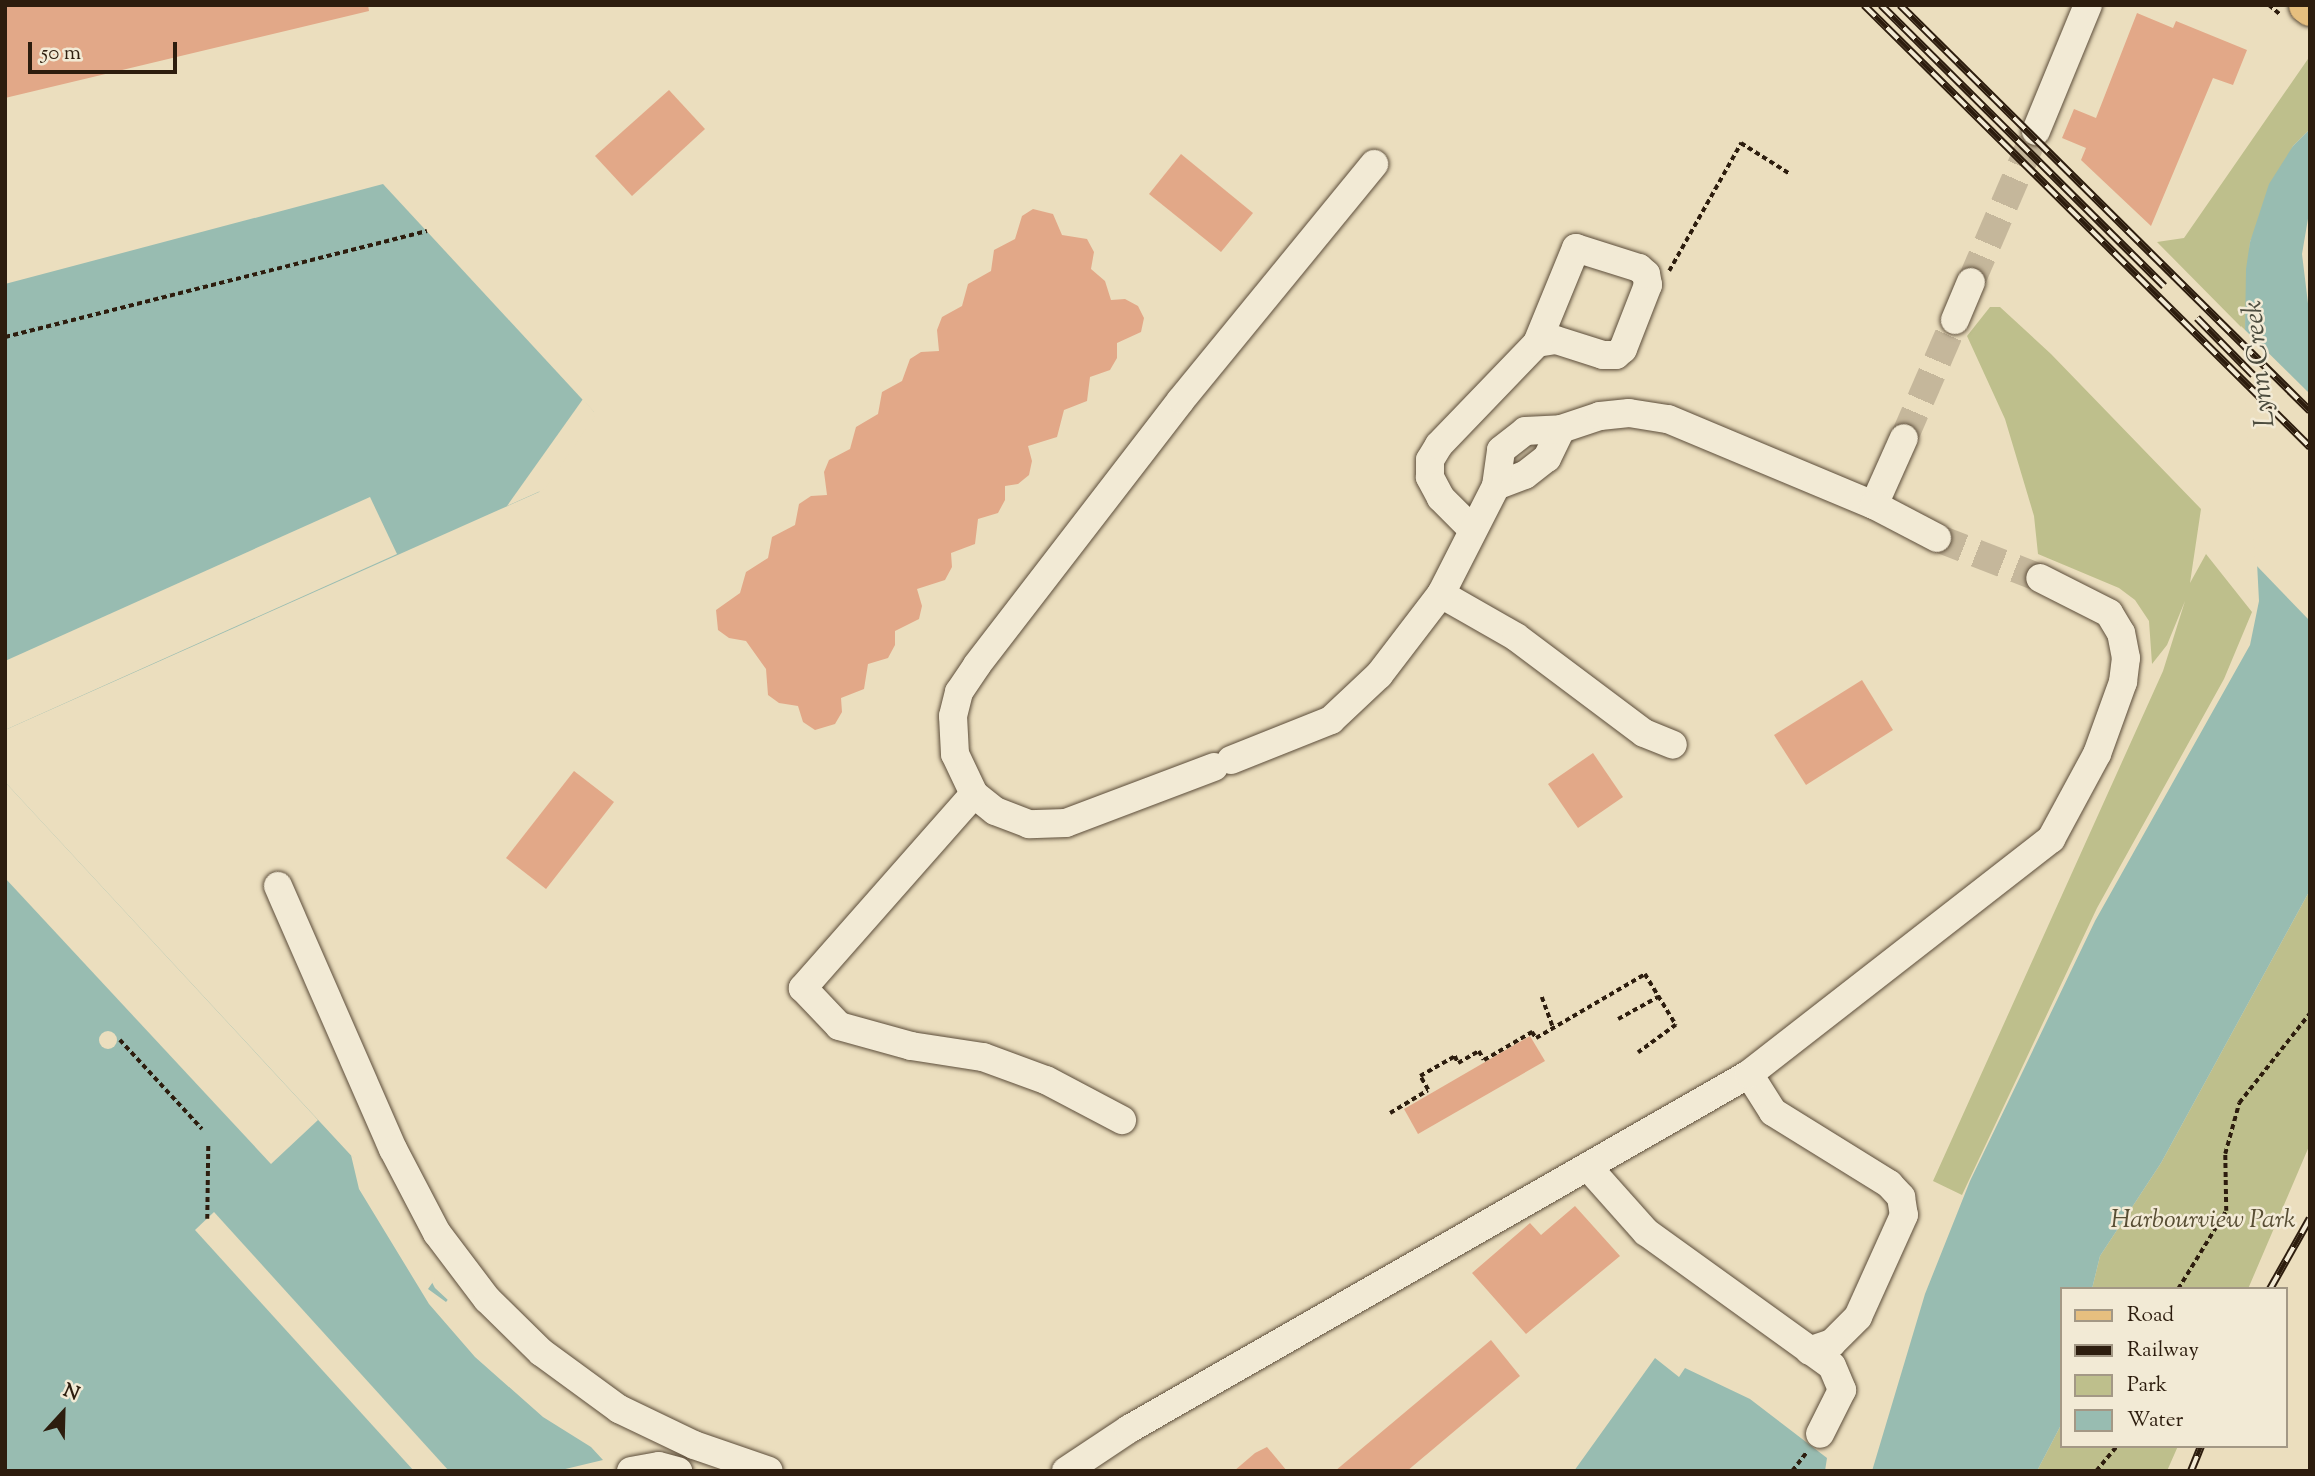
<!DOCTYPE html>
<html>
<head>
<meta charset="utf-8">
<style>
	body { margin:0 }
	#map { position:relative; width:2315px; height:1476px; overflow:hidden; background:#ebdebe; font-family:"Sorts Mill Goudy",serif }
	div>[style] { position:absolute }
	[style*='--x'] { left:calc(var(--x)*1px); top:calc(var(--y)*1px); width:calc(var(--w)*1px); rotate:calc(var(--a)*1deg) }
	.green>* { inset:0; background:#bebf8c }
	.water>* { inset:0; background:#98bcb1 }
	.pier>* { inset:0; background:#ebdebe }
	.round { border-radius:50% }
	.building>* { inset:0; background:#e2a888 }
	.minor-tunnel>* { height:28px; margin-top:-14px; transform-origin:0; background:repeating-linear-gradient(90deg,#c5b79b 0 28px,transparent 0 42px) }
	.path>* { height:3.5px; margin-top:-1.75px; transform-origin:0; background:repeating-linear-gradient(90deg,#2d1d0e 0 5px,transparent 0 8.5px) }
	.roads { filter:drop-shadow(0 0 2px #5c4d3a) drop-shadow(0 0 2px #5c4d3a) }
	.minor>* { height:28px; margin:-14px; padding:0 14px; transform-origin:14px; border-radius:14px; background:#f2ead5 }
	.major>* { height:35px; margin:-17.5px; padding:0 17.5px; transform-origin:17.5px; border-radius:17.5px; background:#e6bf7f }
	.rail>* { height:8px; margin-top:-4px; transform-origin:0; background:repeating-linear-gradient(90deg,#f2ead5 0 16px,#2d1d0e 0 32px); box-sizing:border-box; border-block:2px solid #2d1d0e }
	span { translate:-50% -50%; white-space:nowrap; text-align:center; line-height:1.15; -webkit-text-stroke:5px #f2ead5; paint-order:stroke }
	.park-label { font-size:26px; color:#584e34; font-style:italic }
	.water-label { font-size:28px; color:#4d4d3f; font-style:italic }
	.frame { position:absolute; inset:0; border:7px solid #2d1d0e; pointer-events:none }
	.legend { position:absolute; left:2060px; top:1287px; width:228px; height:161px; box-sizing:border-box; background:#f2ead5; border:2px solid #a39885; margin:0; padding:9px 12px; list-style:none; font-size:21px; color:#2d1d0e }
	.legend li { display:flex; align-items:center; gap:14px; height:35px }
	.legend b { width:35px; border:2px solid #a39885 }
	.north { position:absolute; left:28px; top:1378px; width:70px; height:70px; -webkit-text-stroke:5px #f2ead5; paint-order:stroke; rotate:22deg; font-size:19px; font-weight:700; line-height:28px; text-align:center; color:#2d1d0e }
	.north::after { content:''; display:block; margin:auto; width:24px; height:32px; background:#2d1d0e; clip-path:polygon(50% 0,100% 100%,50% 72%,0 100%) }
	.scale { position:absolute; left:28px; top:42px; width:149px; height:32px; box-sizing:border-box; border:4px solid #2d1d0e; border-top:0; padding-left:9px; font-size:21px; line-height:24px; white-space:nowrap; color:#2d1d0e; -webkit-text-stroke:5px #f2ead5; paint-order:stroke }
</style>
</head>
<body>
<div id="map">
	<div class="green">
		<i style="clip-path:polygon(2310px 56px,2310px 129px,2293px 146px,2250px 242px,2245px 331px,2157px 242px,2184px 238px)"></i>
		<i style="clip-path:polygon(1990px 307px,2000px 307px,2051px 354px,2201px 509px,2190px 583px,2206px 554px,2252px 612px,2224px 679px,2097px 908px,1962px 1195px,1933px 1181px,2163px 671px,2185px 601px,2167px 645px,2152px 664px,2149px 621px,2135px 600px,2119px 588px,2038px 554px,2034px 516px,2005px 419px,1967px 336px)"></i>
		<i style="clip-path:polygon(2310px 890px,2310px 1144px,2248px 1289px,2092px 1289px,2100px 1256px,2161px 1163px)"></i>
		<i style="clip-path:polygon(2061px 1425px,2061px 1446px,2178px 1446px,2167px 1471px,2037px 1471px)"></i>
	</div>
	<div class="water">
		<i style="clip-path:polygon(2310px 129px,2310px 207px,2302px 254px,2310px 320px,2310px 890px,2161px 1163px,2100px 1256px,2092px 1289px,2061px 1289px,2061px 1425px,2037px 1471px,1872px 1471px,1925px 1294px,1970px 1181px,2095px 921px,2250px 645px,2259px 601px,2245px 331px,2246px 269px,2250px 242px,2269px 184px,2293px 146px)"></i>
		<i style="clip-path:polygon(383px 184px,594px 412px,539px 492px,5px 730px,5px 284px)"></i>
		<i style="clip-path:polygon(5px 782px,384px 1191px,435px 1288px,534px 1380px,647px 1471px,5px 1471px)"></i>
		<i style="clip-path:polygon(1655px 1358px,1679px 1377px,1685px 1368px,1750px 1399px,1827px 1458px,1825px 1471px,1574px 1471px)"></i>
	</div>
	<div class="pier">
		<i style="clip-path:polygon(2241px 326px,2310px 394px,2310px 621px,2255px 564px)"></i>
		<i style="clip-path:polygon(583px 399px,596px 414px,545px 489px,507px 506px)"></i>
		<i style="clip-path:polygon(370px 497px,397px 554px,5px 730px,5px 661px)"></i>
		<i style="clip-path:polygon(5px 782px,318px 1120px,271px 1164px,5px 878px)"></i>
		<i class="round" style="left:99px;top:1031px;width:18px;height:18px"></i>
		<i style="clip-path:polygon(351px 1155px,387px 1190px,435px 1279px,428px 1289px,446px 1302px,450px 1297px,536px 1377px,641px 1449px,651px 1471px,557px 1471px,603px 1460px,591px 1447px,543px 1417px,475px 1357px,429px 1304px,359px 1189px)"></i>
		<i style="clip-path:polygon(214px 1212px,449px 1471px,414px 1471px,195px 1230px)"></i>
	</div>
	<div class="building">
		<i style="clip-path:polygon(5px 5px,368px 5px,369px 11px,5px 98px)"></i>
		<i style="clip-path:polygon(2137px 13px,2173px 28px,2176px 21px,2247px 50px,2233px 85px,2213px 78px,2151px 226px,2081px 160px,2086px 148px,2062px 138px,2074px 109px,2096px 118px)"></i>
		<i style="clip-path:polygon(669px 90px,705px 129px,632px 196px,595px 156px)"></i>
		<i style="clip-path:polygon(1181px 154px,1253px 213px,1221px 252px,1149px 194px)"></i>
		<i style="clip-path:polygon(1033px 209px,1053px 214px,1062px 235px,1087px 239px,1094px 252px,1091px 269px,1105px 281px,1111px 300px,1125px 299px,1138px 306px,1144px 318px,1141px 332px,1117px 343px,1117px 358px,1110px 370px,1090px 377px,1087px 401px,1064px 410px,1057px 437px,1028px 446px,1032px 461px,1029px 475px,1018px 484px,1005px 486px,1005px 500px,998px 513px,978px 519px,975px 544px,951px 553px,952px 567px,945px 580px,917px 589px,922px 606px,919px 619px,895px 631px,895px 645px,888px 658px,868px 664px,864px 689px,841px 698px,842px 712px,835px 724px,815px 730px,803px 722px,798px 706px,779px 703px,768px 695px,766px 669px,746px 641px,729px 638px,718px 630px,716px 610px,740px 593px,746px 572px,768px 558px,772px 537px,795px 525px,799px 504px,811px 496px,827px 495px,824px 472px,829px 460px,850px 449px,856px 427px,878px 414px,882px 392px,902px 381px,910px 359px,921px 352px,939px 351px,937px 330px,942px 317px,962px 306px,968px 284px,991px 271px,994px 250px,1015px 239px,1022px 216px)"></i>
		<i style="clip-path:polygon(1862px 680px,1893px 730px,1806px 785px,1774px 735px)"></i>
		<i style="clip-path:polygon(1593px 753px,1623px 797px,1578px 828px,1548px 784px)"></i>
		<i style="clip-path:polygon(574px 771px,614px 802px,546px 889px,506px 858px)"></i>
		<i style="clip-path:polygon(1530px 1036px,1545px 1061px,1418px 1134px,1404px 1109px)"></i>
		<i style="clip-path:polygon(1575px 1206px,1620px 1256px,1526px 1334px,1472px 1273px,1530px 1223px,1541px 1235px)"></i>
		<i style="clip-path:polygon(1491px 1340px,1520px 1376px,1407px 1471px,1335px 1471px)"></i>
		<i style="clip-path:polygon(1267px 1447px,1287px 1471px,1234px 1471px,1255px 1453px)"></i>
	</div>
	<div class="minor-tunnel">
		<i style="--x:1971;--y:282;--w:164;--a:-66.7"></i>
		<i style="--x:1904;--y:438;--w:129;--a:-66.6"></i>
		<i style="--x:1937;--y:538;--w:110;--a:21.2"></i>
	</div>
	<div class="path">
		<i style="--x:2269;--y:5;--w:16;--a:40"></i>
		<i style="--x:1669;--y:271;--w:147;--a:-60.6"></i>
		<i style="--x:1741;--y:143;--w:58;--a:32.3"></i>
		<i style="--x:5;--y:337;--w:435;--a:-14.1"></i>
		<i style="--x:1542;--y:997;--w:33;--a:70"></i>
		<i style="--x:1618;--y:1019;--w:46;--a:-28.8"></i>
		<i style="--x:120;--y:1040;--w:121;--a:47.3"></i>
		<i style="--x:1390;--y:1113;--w:44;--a:-31.2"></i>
		<i style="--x:1428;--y:1090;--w:16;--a:-120"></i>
		<i style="--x:1420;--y:1076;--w:40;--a:-29.7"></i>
		<i style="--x:1455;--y:1056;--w:8;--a:67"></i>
		<i style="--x:1458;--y:1063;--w:24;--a:-30"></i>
		<i style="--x:1479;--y:1051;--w:10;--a:61"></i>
		<i style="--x:1484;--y:1060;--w:56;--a:-30.3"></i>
		<i style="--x:1532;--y:1032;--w:7;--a:56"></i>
		<i style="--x:1536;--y:1038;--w:126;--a:-30.4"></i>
		<i style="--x:1645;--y:974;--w:60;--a:58.7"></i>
		<i style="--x:1676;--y:1025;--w:47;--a:143.6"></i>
		<i style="--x:207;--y:1219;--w:74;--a:-89.2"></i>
		<i style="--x:2178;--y:1289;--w:92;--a:-58.4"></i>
		<i style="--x:2226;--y:1211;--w:57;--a:-91"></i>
		<i style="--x:2225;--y:1154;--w:53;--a:-74.6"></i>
		<i style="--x:2239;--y:1103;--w:115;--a:-51.7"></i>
		<i style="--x:1792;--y:1471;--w:23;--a:-52"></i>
		<i style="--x:2096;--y:1471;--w:33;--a:-50"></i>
	</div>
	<div class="roads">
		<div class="minor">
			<i style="--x:2036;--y:131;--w:136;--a:-67.6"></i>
			<i style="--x:1955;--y:320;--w:41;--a:-67.2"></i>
			<i style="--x:1496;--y:486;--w:31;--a:-21"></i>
			<i style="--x:1525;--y:475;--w:28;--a:-38"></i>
			<i style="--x:1547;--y:458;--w:32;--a:-64"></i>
			<i style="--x:1874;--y:505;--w:73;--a:-65.9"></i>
			<i style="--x:1472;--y:529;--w:44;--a:-135"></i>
			<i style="--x:1441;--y:498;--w:24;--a:-118"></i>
			<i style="--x:1430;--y:477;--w:17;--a:-90"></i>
			<i style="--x:1430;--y:460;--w:17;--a:-59"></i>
			<i style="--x:1439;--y:445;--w:141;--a:-46.1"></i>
			<i style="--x:1537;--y:343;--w:19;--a:-9"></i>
			<i style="--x:1556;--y:340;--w:49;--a:17.7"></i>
			<i style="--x:1603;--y:355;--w:13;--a:0"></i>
			<i style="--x:1616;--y:355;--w:9;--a:-41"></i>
			<i style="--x:1623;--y:349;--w:69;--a:-68.7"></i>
			<i style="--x:1648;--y:285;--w:11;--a:-100"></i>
			<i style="--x:1646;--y:274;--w:9;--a:-139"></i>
			<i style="--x:1639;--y:268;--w:66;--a:-162.4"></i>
			<i style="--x:1576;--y:248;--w:103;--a:112.3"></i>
			<i style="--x:1441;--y:594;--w:86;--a:29.8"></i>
			<i style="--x:1516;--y:637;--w:160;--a:36.9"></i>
			<i style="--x:1644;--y:733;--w:31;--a:22"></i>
			<i style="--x:1231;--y:760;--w:108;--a:-21.8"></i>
			<i style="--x:1331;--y:720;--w:66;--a:-43.2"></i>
			<i style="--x:1379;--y:675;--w:102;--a:-52.6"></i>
			<i style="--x:1441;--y:594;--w:121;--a:-63"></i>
			<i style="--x:1496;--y:486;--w:36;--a:-82"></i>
			<i style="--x:1501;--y:450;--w:31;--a:-38"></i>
			<i style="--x:1525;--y:431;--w:36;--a:-3"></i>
			<i style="--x:1561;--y:429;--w:41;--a:-18.4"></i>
			<i style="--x:1600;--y:416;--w:29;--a:-6"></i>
			<i style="--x:1629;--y:413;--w:39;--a:9"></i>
			<i style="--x:1668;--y:419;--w:223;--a:22.7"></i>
			<i style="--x:1874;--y:505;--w:71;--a:27.6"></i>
			<i style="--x:1214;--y:767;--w:158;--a:159.3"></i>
			<i style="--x:1066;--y:823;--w:37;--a:178"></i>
			<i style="--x:1029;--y:824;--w:36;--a:-159"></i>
			<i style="--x:995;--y:811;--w:27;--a:-141"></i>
			<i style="--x:974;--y:794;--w:44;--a:-115.4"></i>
			<i style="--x:955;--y:754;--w:38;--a:-93"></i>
			<i style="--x:953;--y:716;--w:25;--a:-76"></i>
			<i style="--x:959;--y:692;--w:32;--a:-56"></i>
			<i style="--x:977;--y:665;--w:334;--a:-52.4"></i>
			<i style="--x:1181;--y:400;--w:305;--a:-50.7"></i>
			<i style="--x:974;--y:794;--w:259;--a:131.4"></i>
			<i style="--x:803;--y:988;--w:52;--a:46.5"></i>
			<i style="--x:839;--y:1026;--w:75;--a:15.5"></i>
			<i style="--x:911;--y:1046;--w:73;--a:8.7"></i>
			<i style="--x:983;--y:1057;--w:67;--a:20.1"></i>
			<i style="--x:1046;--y:1080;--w:86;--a:27.8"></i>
			<i style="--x:278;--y:886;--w:287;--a:66.4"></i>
			<i style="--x:393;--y:1149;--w:95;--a:62.4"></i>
			<i style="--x:437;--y:1233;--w:83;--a:52.9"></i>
			<i style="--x:487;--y:1299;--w:76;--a:44.5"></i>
			<i style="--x:541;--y:1352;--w:97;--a:36.2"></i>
			<i style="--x:619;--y:1409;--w:83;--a:25.6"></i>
			<i style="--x:694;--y:1445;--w:79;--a:19.1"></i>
			<i style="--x:1749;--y:1074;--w:45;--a:57.7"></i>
			<i style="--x:1773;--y:1112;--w:137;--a:31.8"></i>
			<i style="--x:1889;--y:1184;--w:18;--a:47"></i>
			<i style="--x:1901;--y:1197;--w:18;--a:81"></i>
			<i style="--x:1904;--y:1215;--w:112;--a:114.3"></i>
			<i style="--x:1858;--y:1317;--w:37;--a:135"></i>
			<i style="--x:1832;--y:1343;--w:24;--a:161"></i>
			<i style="--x:1588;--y:1167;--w:87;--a:48.3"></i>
			<i style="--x:1646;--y:1232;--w:229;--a:35.8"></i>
			<i style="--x:1832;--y:1366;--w:26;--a:67"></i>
			<i style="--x:1842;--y:1390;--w:49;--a:116.6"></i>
			<i style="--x:631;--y:1471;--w:28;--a:-10"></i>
			<i style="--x:659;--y:1466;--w:20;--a:15"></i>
			<i style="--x:1066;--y:1471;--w:76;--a:-33.7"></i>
			<i style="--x:1129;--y:1429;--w:714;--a:-29.79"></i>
			<i style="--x:1749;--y:1074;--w:383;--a:-37.9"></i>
			<i style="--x:2051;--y:839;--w:97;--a:-61.6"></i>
			<i style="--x:2097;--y:754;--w:77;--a:-70.1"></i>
			<i style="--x:2123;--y:682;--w:24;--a:-83"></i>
			<i style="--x:2126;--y:658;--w:25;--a:-101"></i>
			<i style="--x:2121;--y:633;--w:23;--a:-121"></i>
			<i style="--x:2109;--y:613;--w:77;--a:-153.1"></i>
		</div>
		<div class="major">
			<i style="--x:2306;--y:5;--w:5;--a:37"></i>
		</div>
	</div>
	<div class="rail">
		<i style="--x:1864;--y:5;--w:628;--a:44.74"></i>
		<i style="--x:1881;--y:5;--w:399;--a:44.8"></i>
		<i style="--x:1900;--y:5;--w:577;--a:44.72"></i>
		<i style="--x:2197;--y:318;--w:80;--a:45.5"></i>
		<i style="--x:2270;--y:1289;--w:81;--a:-60.6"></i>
		<i style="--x:2191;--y:1471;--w:27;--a:-68"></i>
	</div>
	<div class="park-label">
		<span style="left:2203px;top:1221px">Harbourview Park</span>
	</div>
	<div class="water-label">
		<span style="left:2260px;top:364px;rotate:-96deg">Lynn Creek</span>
	</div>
	<div class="frame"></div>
	<ul class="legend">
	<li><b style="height:9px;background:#e6bf7f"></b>Road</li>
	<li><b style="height:9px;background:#2d1d0e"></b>Railway</li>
	<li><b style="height:19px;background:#bebf8c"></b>Park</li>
	<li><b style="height:19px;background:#98bcb1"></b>Water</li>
	</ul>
	<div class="north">N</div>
	<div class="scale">50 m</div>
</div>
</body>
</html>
